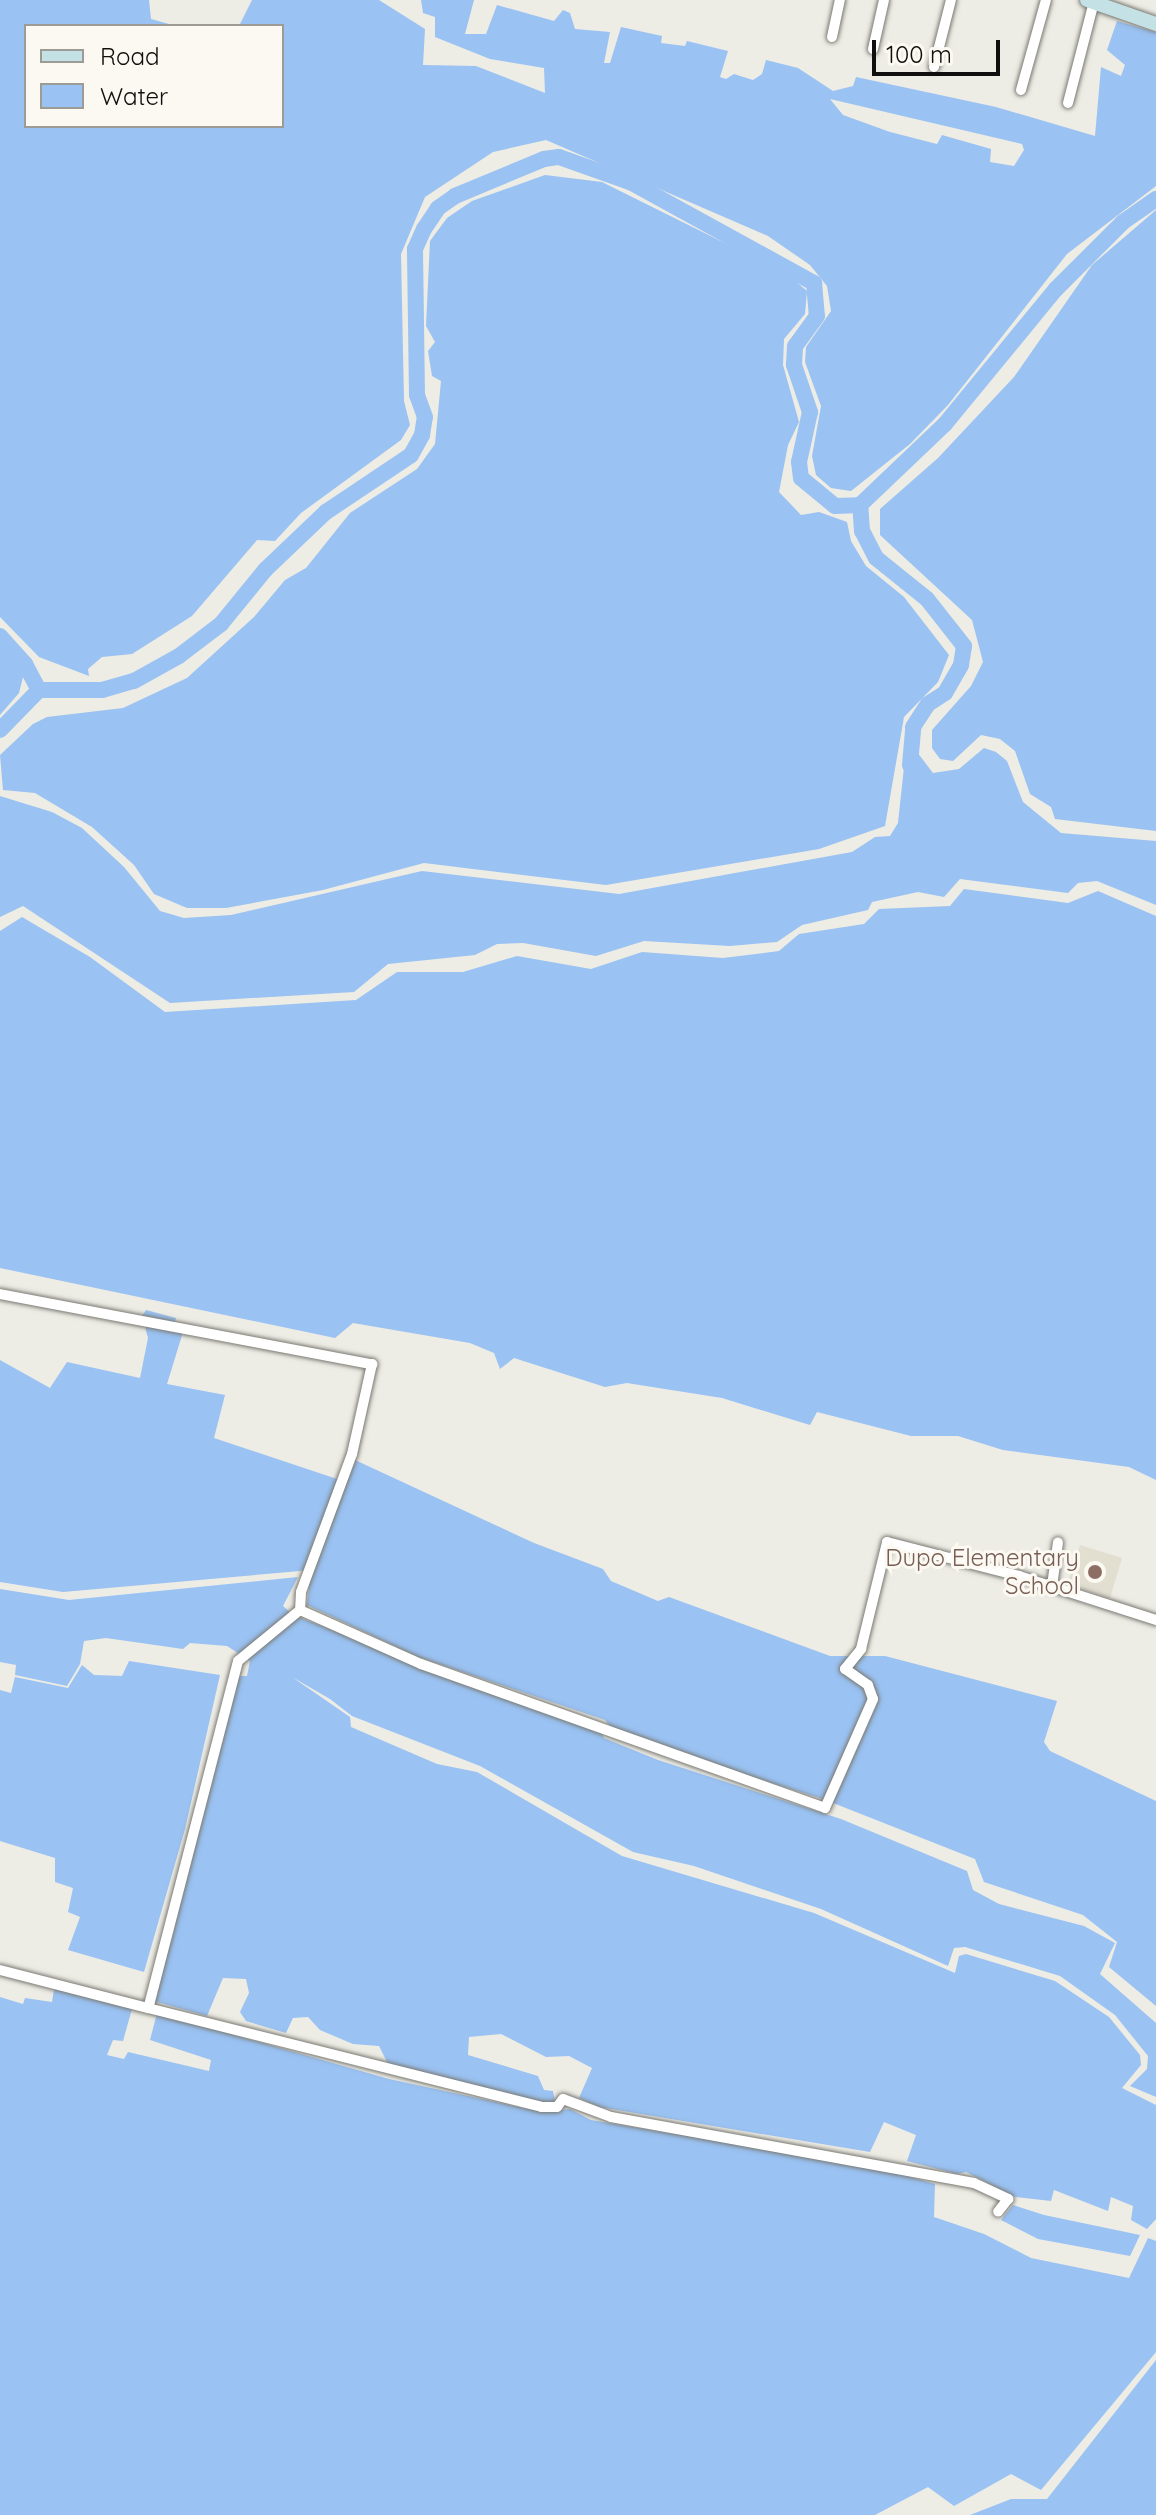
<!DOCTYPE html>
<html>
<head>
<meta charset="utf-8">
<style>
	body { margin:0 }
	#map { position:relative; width:1156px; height:2515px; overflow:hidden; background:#edece5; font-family:Quicksand,sans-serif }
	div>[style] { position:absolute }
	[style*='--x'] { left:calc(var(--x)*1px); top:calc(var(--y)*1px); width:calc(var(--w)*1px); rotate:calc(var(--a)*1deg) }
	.built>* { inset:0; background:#e2dfd1 }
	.water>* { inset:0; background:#9ac2f2 }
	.river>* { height:16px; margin:-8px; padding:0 8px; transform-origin:8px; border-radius:8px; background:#9ac2f2 }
	.roads { filter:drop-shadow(0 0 2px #7a7972) drop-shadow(0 0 2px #7a7972) }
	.street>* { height:10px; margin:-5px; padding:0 5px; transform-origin:5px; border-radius:5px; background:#fff }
	.secondary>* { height:14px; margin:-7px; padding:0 7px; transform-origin:7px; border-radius:7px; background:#c4e1e6 }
	.dots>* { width:22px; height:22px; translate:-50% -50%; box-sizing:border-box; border:4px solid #fbf9f2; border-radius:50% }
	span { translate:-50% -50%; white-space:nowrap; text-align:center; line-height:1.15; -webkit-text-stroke:6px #fbf9f2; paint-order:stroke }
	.education-label { font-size:24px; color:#785e54 }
	.right { translate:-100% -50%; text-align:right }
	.legend { position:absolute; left:24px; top:24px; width:260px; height:104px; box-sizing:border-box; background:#fbf9f2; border:2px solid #9d9b96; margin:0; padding:10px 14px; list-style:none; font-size:24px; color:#100f0d }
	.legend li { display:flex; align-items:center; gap:16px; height:40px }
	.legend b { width:40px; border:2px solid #9d9b96 }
	.scale { position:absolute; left:872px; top:40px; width:128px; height:36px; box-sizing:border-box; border:4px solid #100f0d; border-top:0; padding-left:10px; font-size:24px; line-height:28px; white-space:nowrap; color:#100f0d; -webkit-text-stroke:6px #fbf9f2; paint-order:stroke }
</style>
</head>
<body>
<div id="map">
	<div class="built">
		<i style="clip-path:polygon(1080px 1545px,1122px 1558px,1110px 1598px,1067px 1585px)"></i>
	</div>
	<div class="water">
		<i style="clip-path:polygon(evenodd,0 0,149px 0,151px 19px,176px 26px,26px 26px,26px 126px,282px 126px,282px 26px,239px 26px,252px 0,379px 0,425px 29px,423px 65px,476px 66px,545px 93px,544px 68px,490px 59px,435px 37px,435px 17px,423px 13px,421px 0,474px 0,465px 34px,486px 34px,497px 5px,554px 21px,563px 10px,570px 13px,575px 29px,610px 32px,604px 63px,610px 63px,621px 27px,662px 36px,661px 43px,685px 46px,687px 41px,728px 51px,720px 77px,726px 79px,734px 74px,753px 80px,762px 74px,766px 60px,798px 68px,833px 91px,853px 86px,856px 77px,996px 107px,1095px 136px,1101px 67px,1121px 76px,1125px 65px,1107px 50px,1117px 21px,1156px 32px,1156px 186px,1067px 254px,948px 405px,910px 444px,851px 491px,831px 488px,816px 475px,812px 456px,821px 406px,805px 362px,806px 347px,831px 311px,827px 286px,810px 265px,768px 236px,546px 140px,493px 152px,425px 197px,401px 254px,404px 401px,410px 425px,401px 440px,301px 513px,275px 541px,257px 540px,192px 616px,132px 654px,102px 657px,88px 669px,89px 676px,39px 657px,0 617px,0 0,830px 99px,1022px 144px,1024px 150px,1014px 166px,990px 162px,991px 149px,942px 135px,937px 144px,890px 132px,843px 115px,830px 99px)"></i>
		<i style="clip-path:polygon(545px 175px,602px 182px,787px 274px,807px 291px,805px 314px,784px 339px,783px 365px,799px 422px,788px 445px,779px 492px,801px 515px,819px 512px,847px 522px,851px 541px,866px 566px,904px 597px,949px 655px,938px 682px,904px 717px,885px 826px,819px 849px,606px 885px,424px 863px,323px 890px,226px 908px,187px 908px,154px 894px,134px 865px,92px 827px,35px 793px,3px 790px,0 755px,33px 724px,47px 717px,123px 708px,187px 678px,254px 617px,285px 580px,306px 568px,350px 513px,417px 469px,435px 444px,441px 381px,432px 376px,428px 351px,435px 342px,426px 326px,430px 241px,447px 218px,472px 201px)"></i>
		<i style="clip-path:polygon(1156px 210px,1156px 831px,1055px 819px,1051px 807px,1030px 794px,1015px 751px,1000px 739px,981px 735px,953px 761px,940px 759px,932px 748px,932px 730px,971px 686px,983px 662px,972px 620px,880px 535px,880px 509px,938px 458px,1014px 377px,1092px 265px)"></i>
		<i style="clip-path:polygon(0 639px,20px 662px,23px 677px,19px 693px,0 715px)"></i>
		<i style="clip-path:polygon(907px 739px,933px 773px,959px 769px,984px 748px,996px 752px,1007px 761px,1023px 802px,1061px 833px,1156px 841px,1156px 905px,1097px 881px,1078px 883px,1068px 893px,960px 879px,944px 897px,918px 892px,872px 902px,868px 910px,802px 925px,777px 942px,730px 946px,644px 941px,596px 956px,523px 943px,497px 944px,475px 955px,388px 964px,354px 992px,170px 1003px,23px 906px,0 917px,0 796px,52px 812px,82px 828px,124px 867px,160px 911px,184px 918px,231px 915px,422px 871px,619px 894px,852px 852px,875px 837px,890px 836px,898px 823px)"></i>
		<i style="clip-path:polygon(964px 889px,1068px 903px,1098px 891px,1156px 916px,1156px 1480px,1129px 1467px,1003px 1450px,958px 1436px,911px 1436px,817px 1412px,810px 1425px,722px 1398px,627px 1383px,605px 1387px,514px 1358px,500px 1369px,494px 1353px,470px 1343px,353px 1323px,335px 1338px,0 1268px,0 931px,22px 917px,90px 957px,165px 1012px,356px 1000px,397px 972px,463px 972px,517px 956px,591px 969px,642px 952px,723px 958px,779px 951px,799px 934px,864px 924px,879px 909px,950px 906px)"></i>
		<i style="clip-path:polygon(146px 1310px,176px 1318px,173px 1329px,183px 1332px,167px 1384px,225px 1395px,214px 1438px,343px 1481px,355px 1460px,534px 1543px,603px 1569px,611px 1581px,658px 1601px,669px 1597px,830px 1656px,885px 1656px,1057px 1701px,1044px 1742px,1050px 1751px,1156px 1801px,1156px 2006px,1109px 1967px,1117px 1942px,1083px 1915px,984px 1882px,975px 1859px,823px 1799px,617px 1735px,605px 1720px,418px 1657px,307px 1605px,311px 1570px,63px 1592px,0 1582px,0 1360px,50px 1388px,67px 1362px,140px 1378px,148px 1338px,142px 1316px)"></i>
		<i style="clip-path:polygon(298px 1577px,283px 1606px,293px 1615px,601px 1732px,604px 1738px,658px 1760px,841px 1819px,967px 1871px,973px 1890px,999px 1904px,1084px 1926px,1115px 1943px,1100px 1974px,1156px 2023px,1156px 2097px,1130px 2086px,1147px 2069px,1148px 2056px,1115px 2015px,1060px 1976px,965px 1947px,954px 1948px,948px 1966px,821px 1909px,694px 1866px,633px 1852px,480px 1766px,352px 1716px,330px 1699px,292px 1677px,350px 1717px,351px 1727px,437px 1764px,477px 1772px,622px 1856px,814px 1913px,955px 1973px,959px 1956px,966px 1954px,1055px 1981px,1109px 2017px,1140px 2055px,1141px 2065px,1122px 2088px,1156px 2105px,1156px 2219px,1147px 2229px,1131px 2220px,1133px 2206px,1111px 2197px,1108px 2211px,1054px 2190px,1051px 2201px,1015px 2197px,966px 2172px,957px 2174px,907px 2161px,916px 2135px,884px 2122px,870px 2152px,599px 2107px,579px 2098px,592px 2068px,569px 2056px,546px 2057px,501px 2034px,469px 2037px,468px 2055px,538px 2076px,544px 2090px,553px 2091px,555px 2102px,539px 2104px,389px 2066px,379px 2046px,353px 2044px,320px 2030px,308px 2017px,293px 2018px,286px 2033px,246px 2021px,240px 2012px,249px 1993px,246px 1979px,223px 1978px,207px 2016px,150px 2000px,230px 1676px,247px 1676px,250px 1661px,227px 1646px,190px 1643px,183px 1649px,106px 1638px,84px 1641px,80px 1664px,67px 1686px,15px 1675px,16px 1665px,0 1662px,0 1589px,69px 1600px)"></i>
		<i style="clip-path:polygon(129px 1661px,220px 1675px,185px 1829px,144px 1972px,68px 1950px,80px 1917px,68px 1912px,73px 1888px,55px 1882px,55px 1858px,0 1841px,0 1690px,11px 1693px,15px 1677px,68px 1688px,82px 1665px,94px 1675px,122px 1676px)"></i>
		<i style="clip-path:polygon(54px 1989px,132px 2009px,123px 2041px,113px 2040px,107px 2055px,124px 2059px,128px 2052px,209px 2071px,211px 2060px,150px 2040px,157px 2013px,389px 2079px,542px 2112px,570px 2109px,591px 2120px,875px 2167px,935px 2184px,934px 2217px,984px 2234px,1031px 2258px,1129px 2278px,1148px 2238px,1156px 2241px,1156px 2352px,1041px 2490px,1011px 2474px,954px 2506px,928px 2487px,875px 2515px,0 2515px,0 1997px,23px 2004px,25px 1998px,52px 2002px)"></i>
		<i style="clip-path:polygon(1013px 2205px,1044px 2215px,1140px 2235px,1130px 2256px,1038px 2239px,1001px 2220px)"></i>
		<i style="clip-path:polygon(1156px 2360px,1156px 2515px,970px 2515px,1011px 2499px,1047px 2499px)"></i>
	</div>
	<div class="river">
		<i style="--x:0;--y:636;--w:38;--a:48"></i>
		<i style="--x:25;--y:664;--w:30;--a:62"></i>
		<i style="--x:0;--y:730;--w:56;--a:-45.7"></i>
		<i style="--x:39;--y:690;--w:63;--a:0"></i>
		<i style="--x:102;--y:690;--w:33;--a:-16"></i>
		<i style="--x:134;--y:681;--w:51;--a:-29.1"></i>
		<i style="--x:179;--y:656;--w:53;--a:-37.3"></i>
		<i style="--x:221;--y:624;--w:70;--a:-50.8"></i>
		<i style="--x:265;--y:570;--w:84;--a:-43.6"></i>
		<i style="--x:326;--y:512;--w:102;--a:-33.8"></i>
		<i style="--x:411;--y:455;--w:23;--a:-61"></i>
		<i style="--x:422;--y:435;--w:18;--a:-81"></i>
		<i style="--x:425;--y:417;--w:23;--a:-110"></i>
		<i style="--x:417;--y:395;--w:146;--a:-90.8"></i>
		<i style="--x:415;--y:249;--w:22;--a:-66"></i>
		<i style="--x:424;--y:229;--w:25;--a:-56"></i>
		<i style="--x:438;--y:208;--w:21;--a:-35"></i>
		<i style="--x:455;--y:196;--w:96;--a:-22.6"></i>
		<i style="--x:544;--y:159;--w:15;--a:-8"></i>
		<i style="--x:559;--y:157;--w:77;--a:19.6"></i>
		<i style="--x:632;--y:183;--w:208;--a:28.8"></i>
		<i style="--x:814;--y:283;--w:33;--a:85"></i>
		<i style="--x:817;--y:316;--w:37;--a:126"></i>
		<i style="--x:795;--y:346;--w:19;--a:93"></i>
		<i style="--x:794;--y:365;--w:50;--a:71.2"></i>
		<i style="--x:810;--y:412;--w:51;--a:102.4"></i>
		<i style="--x:799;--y:462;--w:16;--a:83"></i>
		<i style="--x:801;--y:478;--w:44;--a:39.5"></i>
		<i style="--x:835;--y:506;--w:25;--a:-2"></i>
		<i style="--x:910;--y:765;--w:38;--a:-85"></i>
		<i style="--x:913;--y:727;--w:27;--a:-57"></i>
		<i style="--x:928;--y:704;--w:20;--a:-33"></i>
		<i style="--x:945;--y:693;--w:32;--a:-60"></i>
		<i style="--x:961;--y:665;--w:19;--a:-81"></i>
		<i style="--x:964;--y:646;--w:60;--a:-128.2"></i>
		<i style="--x:927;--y:599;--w:65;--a:-141.2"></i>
		<i style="--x:876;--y:558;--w:30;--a:-117"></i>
		<i style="--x:862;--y:531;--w:26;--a:-94"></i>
		<i style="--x:860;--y:505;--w:117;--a:-43.6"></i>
		<i style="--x:945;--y:424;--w:175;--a:-50.6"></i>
		<i style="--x:1056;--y:289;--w:95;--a:-45"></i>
		<i style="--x:1123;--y:222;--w:40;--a:-34.9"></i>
	</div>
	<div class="roads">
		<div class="street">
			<i style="--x:832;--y:37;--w:38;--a:-78"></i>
			<i style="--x:873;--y:49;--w:50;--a:-77.3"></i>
			<i style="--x:934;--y:67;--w:69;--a:-75.8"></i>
			<i style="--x:1021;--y:90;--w:93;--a:-74.5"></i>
			<i style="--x:1068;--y:103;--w:104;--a:-75.6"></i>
			<i style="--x:0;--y:1294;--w:379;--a:10.7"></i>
			<i style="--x:372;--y:1364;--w:92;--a:102.5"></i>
			<i style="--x:352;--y:1454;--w:147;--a:110.3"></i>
			<i style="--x:301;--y:1592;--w:18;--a:93"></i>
			<i style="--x:1052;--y:1586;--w:44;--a:-82.2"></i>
			<i style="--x:300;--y:1610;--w:80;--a:140.6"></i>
			<i style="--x:238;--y:1661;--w:358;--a:104.5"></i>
			<i style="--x:148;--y:2008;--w:405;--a:14.1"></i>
			<i style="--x:541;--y:2107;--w:16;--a:0"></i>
			<i style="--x:557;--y:2107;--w:10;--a:-53"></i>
			<i style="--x:563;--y:2099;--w:51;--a:20.6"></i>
			<i style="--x:611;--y:2117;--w:369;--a:10.3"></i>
			<i style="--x:974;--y:2183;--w:38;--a:25"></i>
			<i style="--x:1008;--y:2199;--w:16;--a:128"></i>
			<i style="--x:300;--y:1610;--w:133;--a:24.1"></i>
			<i style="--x:421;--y:1664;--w:429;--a:19.6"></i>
			<i style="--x:825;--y:1808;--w:119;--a:-66.2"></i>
			<i style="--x:873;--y:1699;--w:15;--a:-110"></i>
			<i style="--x:868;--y:1685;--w:28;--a:-145"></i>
			<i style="--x:845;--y:1669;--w:26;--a:-51"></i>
			<i style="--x:861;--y:1649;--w:110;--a:-76.3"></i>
			<i style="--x:887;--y:1542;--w:136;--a:14.4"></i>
			<i style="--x:1019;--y:1576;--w:144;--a:17.8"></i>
			<i style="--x:0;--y:1970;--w:153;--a:14.4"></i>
		</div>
		<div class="secondary">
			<i style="--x:1087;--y:0;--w:73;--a:19.2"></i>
		</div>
	</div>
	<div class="dots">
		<i style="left:1095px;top:1572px;background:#8d6e63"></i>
	</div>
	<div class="education-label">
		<span class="right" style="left:1079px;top:1572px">Dupo Elementary<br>School</span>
	</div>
	<ul class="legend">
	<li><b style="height:10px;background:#c4e1e6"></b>Road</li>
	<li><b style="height:22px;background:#9ac2f2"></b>Water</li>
	</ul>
	<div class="scale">100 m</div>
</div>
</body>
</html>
